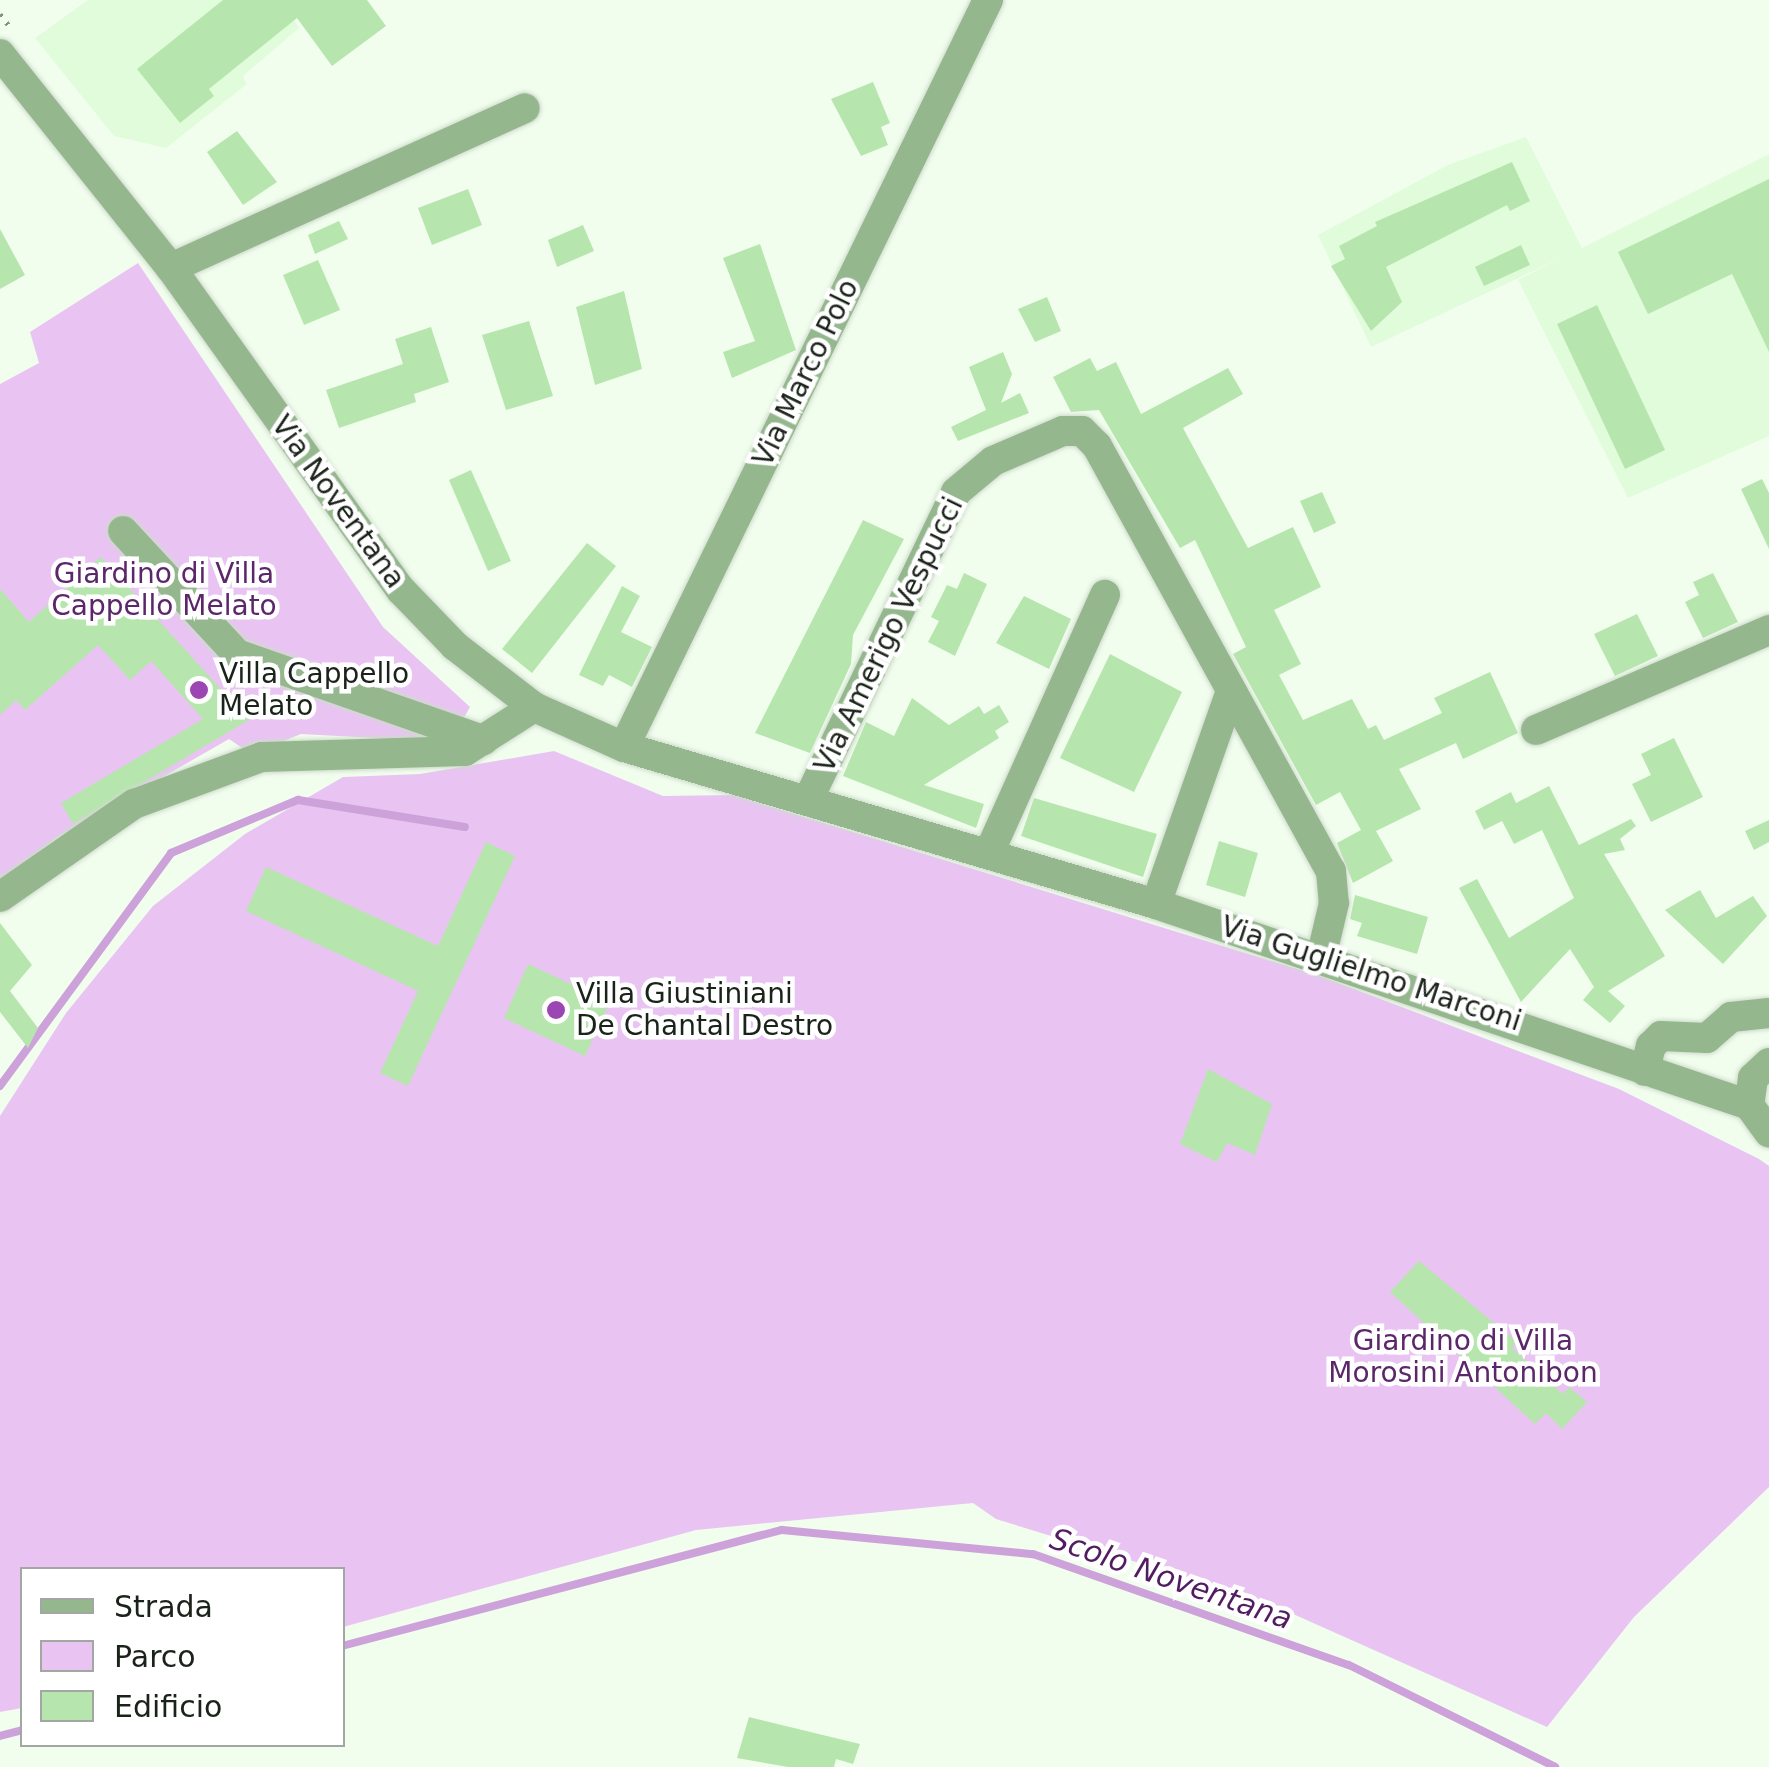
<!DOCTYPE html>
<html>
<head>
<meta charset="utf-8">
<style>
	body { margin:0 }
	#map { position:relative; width:1769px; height:1767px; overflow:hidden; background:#f1feee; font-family:"DejaVu Sans",sans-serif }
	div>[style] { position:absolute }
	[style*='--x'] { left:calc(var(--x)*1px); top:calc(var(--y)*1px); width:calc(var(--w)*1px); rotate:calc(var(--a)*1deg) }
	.built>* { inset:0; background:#e0fcdb }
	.green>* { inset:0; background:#e9c4f3 }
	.stream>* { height:8px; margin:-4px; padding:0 4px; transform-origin:4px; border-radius:4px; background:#cda1d9 }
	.building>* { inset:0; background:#b6e6ad }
	.path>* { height:5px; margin-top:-2.5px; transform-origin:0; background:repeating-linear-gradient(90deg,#848f82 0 2.5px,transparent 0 10.5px) }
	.roads { filter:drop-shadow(0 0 2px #cfdbcc) drop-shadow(0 0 2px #cfdbcc) }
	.minor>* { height:30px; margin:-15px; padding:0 15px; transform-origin:15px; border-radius:15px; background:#95b78e }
	.dots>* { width:28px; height:28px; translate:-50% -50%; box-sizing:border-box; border:5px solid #fff; border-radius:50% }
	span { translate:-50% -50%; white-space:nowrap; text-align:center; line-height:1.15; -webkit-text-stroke:9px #fff; paint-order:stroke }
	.street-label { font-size:28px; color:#1a2319 }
	.park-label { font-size:28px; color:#5c276a }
	.poi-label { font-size:28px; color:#1a2319 }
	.left { translate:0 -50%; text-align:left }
	.water-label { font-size:30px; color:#521d60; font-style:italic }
	.legend { position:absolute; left:20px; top:1567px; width:325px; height:180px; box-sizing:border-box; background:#fff; border:2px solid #a3a7a3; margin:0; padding:12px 18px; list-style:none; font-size:30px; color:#1a2319 }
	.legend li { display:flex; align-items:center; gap:20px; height:50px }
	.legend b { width:50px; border:2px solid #a3a7a3 }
</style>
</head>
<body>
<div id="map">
	<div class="built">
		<i style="clip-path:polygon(88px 0,298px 0,287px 9px,299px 28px,243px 76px,247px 84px,166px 148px,114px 136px,35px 38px)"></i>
		<i style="clip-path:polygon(1526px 137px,1582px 248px,1769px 154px,1769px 436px,1628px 498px,1518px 280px,1561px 258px,1371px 347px,1318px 235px,1448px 165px)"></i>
	</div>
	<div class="green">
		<i style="clip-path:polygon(138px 263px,383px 627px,470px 707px,450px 742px,301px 734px,251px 754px,229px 739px,58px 837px,0 881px,0 384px,39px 363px,30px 332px)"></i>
		<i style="clip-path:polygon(554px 751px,663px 796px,733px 795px,1317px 975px,1619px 1089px,1759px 1159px,1769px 1166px,1769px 1487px,1634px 1617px,1547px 1727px,1266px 1602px,996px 1519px,973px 1503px,696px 1530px,343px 1627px,342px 1570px,22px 1570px,22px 1708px,0 1712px,0 1116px,66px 1013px,153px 906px,245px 834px,343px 777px,420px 774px)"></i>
	</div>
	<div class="stream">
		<i style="--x:0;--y:1086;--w:289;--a:-53.7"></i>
		<i style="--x:171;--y:853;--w:138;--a:-22.7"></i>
		<i style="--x:298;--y:800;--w:169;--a:9.2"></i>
		<i style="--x:342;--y:1646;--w:455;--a:-14.8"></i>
		<i style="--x:782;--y:1530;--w:252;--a:5.5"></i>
		<i style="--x:1033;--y:1554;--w:335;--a:19.4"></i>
		<i style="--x:1349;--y:1665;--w:230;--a:26.3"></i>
		<i style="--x:0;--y:1736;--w:23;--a:-15"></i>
	</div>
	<div class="building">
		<i style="clip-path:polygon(223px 0,367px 0,386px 26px,332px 66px,297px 18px,209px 89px,214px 96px,180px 123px,137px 69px)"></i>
		<i style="clip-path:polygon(873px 82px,890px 123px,881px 127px,888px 145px,861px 156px,831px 99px)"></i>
		<i style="clip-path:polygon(237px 131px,277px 182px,243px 205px,207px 152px)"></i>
		<i style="clip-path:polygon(1512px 162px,1530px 201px,1510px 211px,1507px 205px,1386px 267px,1402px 302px,1371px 331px,1331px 266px,1345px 259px,1339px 246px,1377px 226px,1375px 222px)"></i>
		<i style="clip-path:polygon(1769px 179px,1769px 352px,1732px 274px,1648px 314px,1618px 252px)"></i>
		<i style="clip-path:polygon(468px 189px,482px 225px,432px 245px,418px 208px)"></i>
		<i style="clip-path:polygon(339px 221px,348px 239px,315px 254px,308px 235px)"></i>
		<i style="clip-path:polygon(583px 225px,594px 251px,557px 267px,548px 240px)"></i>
		<i style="clip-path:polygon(0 229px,25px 275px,0 289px)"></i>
		<i style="clip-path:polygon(760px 244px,796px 350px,732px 378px,723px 352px,755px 341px,723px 258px)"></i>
		<i style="clip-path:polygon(1521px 245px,1530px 265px,1484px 286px,1475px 267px)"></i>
		<i style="clip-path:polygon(318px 260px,340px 310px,304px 325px,283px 275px)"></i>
		<i style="clip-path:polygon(624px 291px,642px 369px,595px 385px,576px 307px)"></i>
		<i style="clip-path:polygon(1047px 297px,1061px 331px,1035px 342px,1018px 309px)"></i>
		<i style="clip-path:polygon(1597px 305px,1665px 450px,1625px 469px,1557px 324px)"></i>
		<i style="clip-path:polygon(529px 321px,553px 396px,506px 410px,482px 335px)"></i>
		<i style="clip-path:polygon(431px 327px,449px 382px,414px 394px,416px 402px,339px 428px,326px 390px,403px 364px,395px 339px)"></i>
		<i style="clip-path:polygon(1003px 352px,1012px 374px,1001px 403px,1020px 393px,1029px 413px,958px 441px,951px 427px,986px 410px,969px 367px)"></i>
		<i style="clip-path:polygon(1090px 358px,1097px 371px,1116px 362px,1141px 414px,1228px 368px,1243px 394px,1183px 428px,1248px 548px,1293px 527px,1321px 587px,1274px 610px,1301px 664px,1279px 675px,1303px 720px,1352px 699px,1368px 729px,1376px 725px,1384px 740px,1442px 713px,1434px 698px,1490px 672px,1518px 733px,1463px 759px,1456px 743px,1399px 769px,1421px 809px,1376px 831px,1393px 861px,1353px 883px,1337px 843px,1361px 830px,1340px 792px,1316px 805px,1233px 654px,1246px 647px,1195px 540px,1180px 548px,1099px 410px,1071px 412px,1053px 377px)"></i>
		<i style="clip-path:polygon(471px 470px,511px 561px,488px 571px,449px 480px)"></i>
		<i style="clip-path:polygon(1762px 479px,1769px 493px,1769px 549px,1741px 489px)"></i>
		<i style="clip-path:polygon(1322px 492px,1336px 523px,1314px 533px,1300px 501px)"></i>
		<i style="clip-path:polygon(863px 520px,904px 539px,853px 635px,851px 664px,810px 753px,755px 733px)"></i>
		<i style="clip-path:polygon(587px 543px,616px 566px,532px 673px,502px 649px)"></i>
		<i style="clip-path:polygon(101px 557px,249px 720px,73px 824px,61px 803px,203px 719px,151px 661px,130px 680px,98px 645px,25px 710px,16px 700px,0 715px,0 589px,29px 622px)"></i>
		<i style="clip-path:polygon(964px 573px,987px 584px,955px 656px,928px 642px,939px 621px,931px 617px,947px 585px,957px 589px)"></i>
		<i style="clip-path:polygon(1713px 573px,1738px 622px,1703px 638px,1685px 602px,1699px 595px,1693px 582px)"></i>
		<i style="clip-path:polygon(622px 586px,640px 596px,621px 632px,652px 647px,632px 687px,609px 675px,603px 686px,579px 675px)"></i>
		<i style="clip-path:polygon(1024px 596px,1071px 619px,1049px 669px,996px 643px)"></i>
		<i style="clip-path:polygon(1637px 614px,1658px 656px,1615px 676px,1594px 634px)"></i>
		<i style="clip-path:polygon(1110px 654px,1182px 692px,1134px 792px,1060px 758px)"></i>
		<i style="clip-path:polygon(912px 698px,949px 725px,979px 706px,984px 714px,999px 705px,1009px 722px,995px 731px,999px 738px,924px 785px,984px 804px,976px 828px,843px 776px,866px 722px,894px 736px)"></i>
		<i style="clip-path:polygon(1674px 738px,1703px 797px,1651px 822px,1632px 784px,1651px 775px,1641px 754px)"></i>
		<i style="clip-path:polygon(1549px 786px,1579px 845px,1631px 819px,1636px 826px,1620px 839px,1625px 850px,1604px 854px,1665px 956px,1608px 991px,1625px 1006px,1610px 1023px,1583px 1000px,1594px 987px,1570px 949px,1521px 1002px,1459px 888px,1477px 879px,1509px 938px,1574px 898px,1542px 830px,1514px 844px,1502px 821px,1484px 830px,1475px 811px,1511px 792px,1516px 803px)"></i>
		<i style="clip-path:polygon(1034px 798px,1157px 834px,1143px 877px,1021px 836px)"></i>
		<i style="clip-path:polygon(1769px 820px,1769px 842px,1754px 850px,1745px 831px)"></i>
		<i style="clip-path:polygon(1219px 841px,1258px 853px,1245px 897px,1206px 885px)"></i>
		<i style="clip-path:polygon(486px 842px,515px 856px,408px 1086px,380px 1073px,418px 991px,246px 911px,266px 867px,438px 946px)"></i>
		<i style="clip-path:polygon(1700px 890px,1716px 918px,1753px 896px,1767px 916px,1723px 964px,1665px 910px)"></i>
		<i style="clip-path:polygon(1355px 895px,1428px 917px,1417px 954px,1357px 936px,1362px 923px,1350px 919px)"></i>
		<i style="clip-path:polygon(0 923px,32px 965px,10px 991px,38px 1028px,28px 1048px,0 1012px)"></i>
		<i style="clip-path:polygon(528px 964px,610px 1002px,585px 1056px,504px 1018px)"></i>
		<i style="clip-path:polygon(1208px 1069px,1272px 1104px,1255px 1155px,1227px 1143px,1217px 1162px,1180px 1144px)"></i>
		<i style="clip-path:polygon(1419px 1261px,1517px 1342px,1512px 1348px,1563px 1394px,1569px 1387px,1587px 1402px,1562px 1429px,1546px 1413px,1535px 1424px,1390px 1292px)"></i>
		<i style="clip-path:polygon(749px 1717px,860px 1744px,853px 1764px,836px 1759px,834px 1767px,788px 1767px,737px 1758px)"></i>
	</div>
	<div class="path">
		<i style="--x:0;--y:14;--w:18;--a:52"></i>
	</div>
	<div class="roads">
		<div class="minor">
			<i style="--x:0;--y:54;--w:274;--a:51.4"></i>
			<i style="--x:171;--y:268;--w:396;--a:54.5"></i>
			<i style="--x:401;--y:590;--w:78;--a:46"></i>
			<i style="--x:455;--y:646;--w:100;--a:37.7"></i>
			<i style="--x:534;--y:707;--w:98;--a:24"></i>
			<i style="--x:624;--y:747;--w:555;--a:16.44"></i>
			<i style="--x:1156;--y:904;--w:626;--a:18.72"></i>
			<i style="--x:171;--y:268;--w:388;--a:-24.3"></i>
			<i style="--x:123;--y:531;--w:168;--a:47.2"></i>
			<i style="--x:237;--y:654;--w:261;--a:19.3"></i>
			<i style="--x:1536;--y:730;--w:254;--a:-23.2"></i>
			<i style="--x:624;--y:747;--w:831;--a:-64.02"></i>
			<i style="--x:809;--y:798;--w:339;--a:-64.3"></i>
			<i style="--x:956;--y:492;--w:48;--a:-40"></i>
			<i style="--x:993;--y:461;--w:76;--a:-23.2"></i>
			<i style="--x:1063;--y:431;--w:19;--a:0"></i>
			<i style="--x:1082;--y:431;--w:21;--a:45"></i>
			<i style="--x:1097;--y:446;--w:485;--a:61.2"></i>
			<i style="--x:1331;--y:871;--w:32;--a:85"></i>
			<i style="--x:1334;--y:903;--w:57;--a:103.3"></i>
			<i style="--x:989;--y:853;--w:283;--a:-65.8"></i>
			<i style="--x:0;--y:897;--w:163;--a:-34.8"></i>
			<i style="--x:134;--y:804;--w:136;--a:-20.2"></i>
			<i style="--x:262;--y:757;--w:203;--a:-1.7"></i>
			<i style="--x:465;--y:751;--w:82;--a:-32.5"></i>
			<i style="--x:1156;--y:904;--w:226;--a:-70.6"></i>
			<i style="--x:1769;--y:1063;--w:22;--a:137"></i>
			<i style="--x:1753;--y:1078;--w:27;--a:98"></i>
			<i style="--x:1749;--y:1105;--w:34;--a:54"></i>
			<i style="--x:1645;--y:1071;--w:26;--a:-77"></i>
			<i style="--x:1651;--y:1046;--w:14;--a:-45"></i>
			<i style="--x:1661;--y:1036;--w:46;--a:2.5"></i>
			<i style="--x:1707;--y:1038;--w:32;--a:-41"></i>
			<i style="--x:1731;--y:1017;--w:38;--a:-6"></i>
		</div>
	</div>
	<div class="dots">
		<i style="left:199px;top:690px;background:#9c46b3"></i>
		<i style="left:556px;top:1010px;background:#9c46b3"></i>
	</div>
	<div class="street-label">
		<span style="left:806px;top:373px;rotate:-64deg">Via Marco Polo</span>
		<span style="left:338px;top:502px;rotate:54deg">Via Noventana</span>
		<span style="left:889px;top:635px;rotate:-64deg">Via Amerigo Vespucci</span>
		<span style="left:1371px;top:974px;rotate:18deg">Via Guglielmo Marconi</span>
	</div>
	<div class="park-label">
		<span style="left:164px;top:590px">Giardino di Villa<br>Cappello Melato</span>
		<span style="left:1463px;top:1357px">Giardino di Villa<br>Morosini Antonibon</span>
	</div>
	<div class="poi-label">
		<span class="left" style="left:219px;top:690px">Villa Cappello<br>Melato</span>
		<span class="left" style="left:576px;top:1010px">Villa Giustiniani<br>De Chantal Destro</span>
	</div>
	<div class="water-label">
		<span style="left:1171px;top:1579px;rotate:19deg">Scolo Noventana</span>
	</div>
	<ul class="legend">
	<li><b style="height:12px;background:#95b78e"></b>Strada</li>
	<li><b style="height:28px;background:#e9c4f3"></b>Parco</li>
	<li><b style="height:28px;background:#b6e6ad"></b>Edificio</li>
	</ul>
</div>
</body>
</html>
